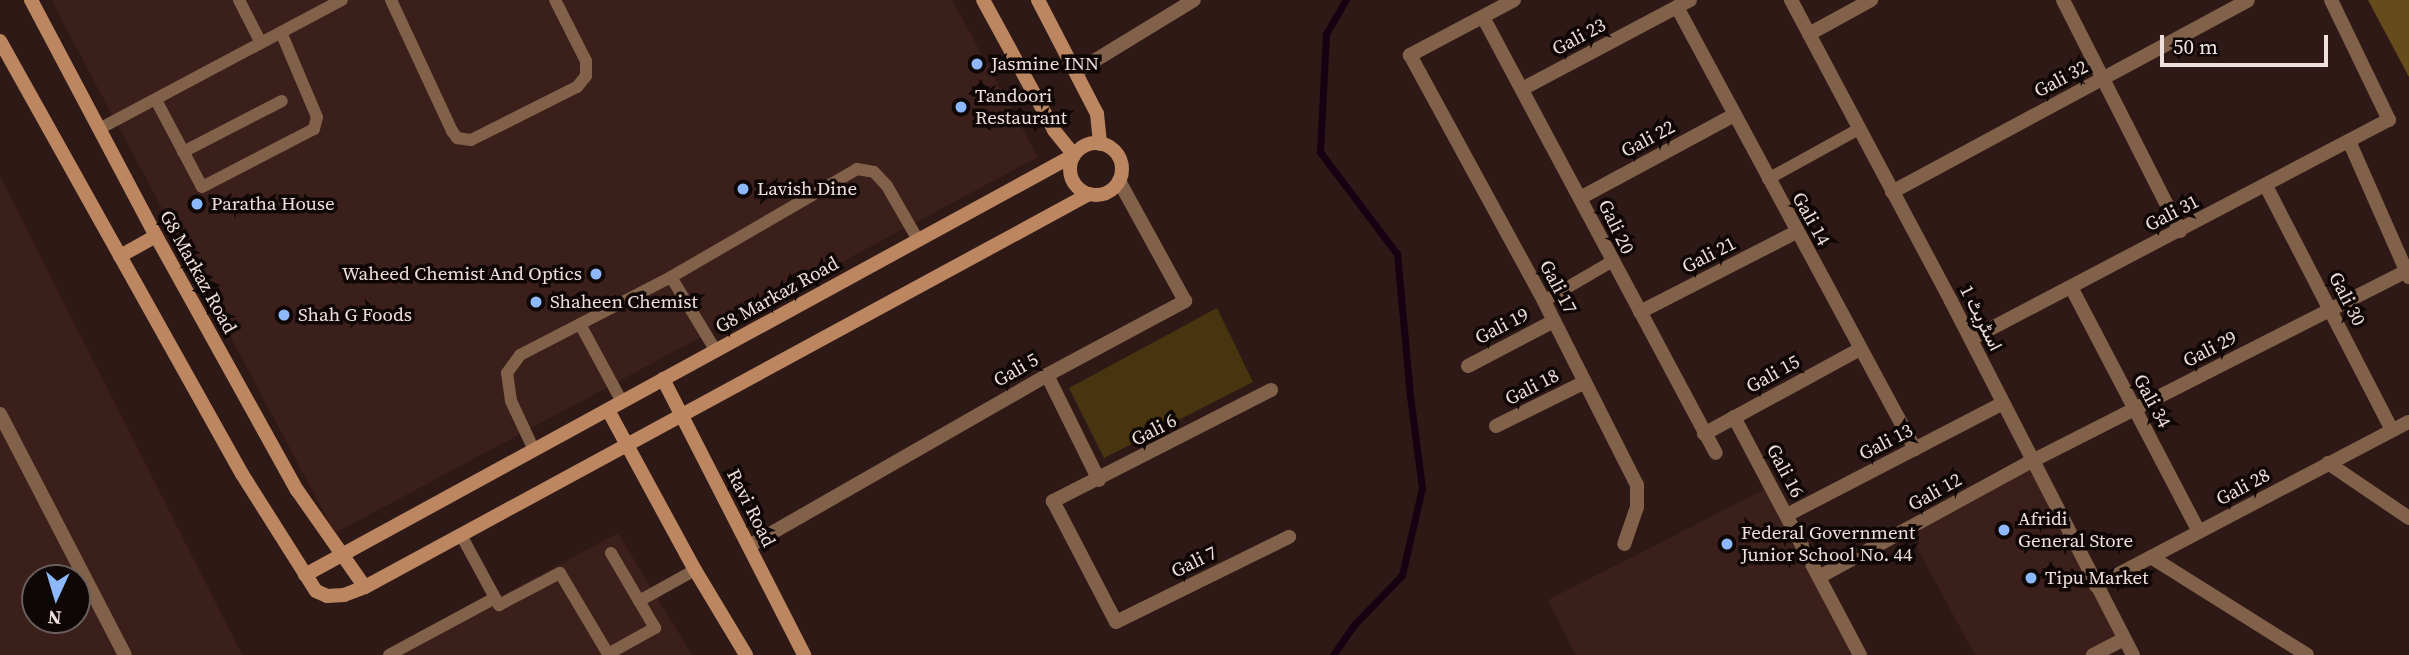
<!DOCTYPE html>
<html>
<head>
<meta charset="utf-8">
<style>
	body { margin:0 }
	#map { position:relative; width:2409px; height:655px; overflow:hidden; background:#2e1916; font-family:"Source Serif 4",Vazirmatn,serif }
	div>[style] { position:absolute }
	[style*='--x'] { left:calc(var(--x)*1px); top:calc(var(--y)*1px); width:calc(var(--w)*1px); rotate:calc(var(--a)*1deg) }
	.built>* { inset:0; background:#3b1f1b }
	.green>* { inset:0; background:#48350f }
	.forest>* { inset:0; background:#654c1a }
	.stream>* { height:7px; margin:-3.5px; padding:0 3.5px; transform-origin:3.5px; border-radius:3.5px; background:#160011 }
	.lane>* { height:12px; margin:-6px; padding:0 6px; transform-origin:6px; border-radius:6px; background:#82614a }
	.street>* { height:14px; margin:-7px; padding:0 7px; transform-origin:7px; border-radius:7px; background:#82614a }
	.secondary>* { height:14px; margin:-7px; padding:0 7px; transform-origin:7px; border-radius:7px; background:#bb8660 }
	.secondary>.ring { margin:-7px; padding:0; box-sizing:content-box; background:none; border:14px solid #bb8660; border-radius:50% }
	.dots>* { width:19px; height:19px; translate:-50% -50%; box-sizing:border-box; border:4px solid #0f0706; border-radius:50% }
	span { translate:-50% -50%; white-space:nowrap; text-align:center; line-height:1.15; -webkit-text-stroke:7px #0f0706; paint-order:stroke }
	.street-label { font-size:19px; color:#efe0dd }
	.poi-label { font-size:19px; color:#efe0dd }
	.left { translate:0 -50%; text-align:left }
	.right { translate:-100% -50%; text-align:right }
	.north { position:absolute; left:21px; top:564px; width:70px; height:70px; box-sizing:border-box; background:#0f0706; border:2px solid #695e5c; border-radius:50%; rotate:184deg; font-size:19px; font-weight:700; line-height:28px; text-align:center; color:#efe0dd }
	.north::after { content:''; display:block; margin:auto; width:24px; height:32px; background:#8db9fc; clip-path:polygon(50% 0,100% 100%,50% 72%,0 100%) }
	.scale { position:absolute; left:2160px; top:35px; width:168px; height:32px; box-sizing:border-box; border:4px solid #efe0dd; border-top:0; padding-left:9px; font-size:21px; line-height:24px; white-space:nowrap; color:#efe0dd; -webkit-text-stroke:5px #0f0706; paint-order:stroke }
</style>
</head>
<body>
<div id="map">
	<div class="built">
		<i style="clip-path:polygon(51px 0,952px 0,1038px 157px,335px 533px)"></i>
		<i style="clip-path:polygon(evenodd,0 176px,242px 655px,0 655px,0 176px,35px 578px,77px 578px,77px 620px,35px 620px,35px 578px)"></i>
		<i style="clip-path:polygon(2032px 467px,2117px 639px,2086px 655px,1975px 655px,1909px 533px)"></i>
		<i style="clip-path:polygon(1767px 488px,1853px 655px,1576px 655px,1548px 600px)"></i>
		<i style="clip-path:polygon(618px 533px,692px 655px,391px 655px)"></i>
	</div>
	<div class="green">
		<i style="clip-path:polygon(1217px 308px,1253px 382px,1104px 458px,1069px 388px)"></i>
	</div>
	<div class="forest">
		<i style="clip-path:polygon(2368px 0,2409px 0,2409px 77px)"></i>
	</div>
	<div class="stream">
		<i style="--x:1333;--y:655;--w:35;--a:-55"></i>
		<i style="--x:1353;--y:626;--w:71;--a:-46.1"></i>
		<i style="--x:1402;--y:575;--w:89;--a:-77.1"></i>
		<i style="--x:1422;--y:488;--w:93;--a:-97.4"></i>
		<i style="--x:1410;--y:396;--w:143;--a:-95.2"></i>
		<i style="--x:1397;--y:254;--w:128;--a:-127"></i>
		<i style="--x:1320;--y:152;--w:118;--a:-87.1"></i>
		<i style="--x:1326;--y:34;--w:39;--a:-60"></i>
	</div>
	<div class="lane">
		<i style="--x:239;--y:0;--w:48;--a:62.9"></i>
		<i style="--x:391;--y:0;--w:145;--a:65"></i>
		<i style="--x:452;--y:131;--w:9;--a:54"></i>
		<i style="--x:457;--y:138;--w:14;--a:8"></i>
		<i style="--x:471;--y:140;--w:119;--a:-26.6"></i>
		<i style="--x:577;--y:87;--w:14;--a:-51"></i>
		<i style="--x:586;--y:76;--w:15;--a:-90"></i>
		<i style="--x:586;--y:61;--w:68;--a:-116.9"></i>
		<i style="--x:156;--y:100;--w:98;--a:62.1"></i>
		<i style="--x:202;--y:187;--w:126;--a:-27.4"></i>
		<i style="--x:314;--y:129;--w:12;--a:-76"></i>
		<i style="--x:317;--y:117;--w:92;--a:-113"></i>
		<i style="--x:99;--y:129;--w:275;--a:-28"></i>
		<i style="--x:183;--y:152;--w:111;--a:-27.3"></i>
		<i style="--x:1768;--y:179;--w:102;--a:-28.8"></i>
		<i style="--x:671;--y:277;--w:87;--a:58.7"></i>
		<i style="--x:1544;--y:301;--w:78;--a:-30.2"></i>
		<i style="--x:580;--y:324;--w:89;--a:61.7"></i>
		<i style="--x:534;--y:450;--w:54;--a:-115.1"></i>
		<i style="--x:511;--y:401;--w:28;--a:-98"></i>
		<i style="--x:507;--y:373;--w:22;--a:-54"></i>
		<i style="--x:520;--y:355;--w:170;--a:-27.3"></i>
		<i style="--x:671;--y:277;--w:215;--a:-30.1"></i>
		<i style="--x:857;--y:169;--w:17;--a:10"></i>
		<i style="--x:874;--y:172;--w:19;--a:47"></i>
		<i style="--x:887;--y:186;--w:62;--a:60.1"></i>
		<i style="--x:461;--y:535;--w:80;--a:61.5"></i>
		<i style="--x:499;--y:605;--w:69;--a:-27.7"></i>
		<i style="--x:560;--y:573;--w:94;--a:59.3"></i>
		<i style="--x:608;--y:654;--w:54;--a:-29"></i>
		<i style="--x:655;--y:628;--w:87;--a:-120.4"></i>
		<i style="--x:639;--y:601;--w:64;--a:-29"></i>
		<i style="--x:389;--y:655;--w:120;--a:-28.3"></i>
	</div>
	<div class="street">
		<i style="--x:1514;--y:0;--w:118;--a:152.1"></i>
		<i style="--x:1410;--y:55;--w:280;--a:61.4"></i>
		<i style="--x:1544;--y:301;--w:206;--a:63.2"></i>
		<i style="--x:1637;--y:485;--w:22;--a:90"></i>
		<i style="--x:1637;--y:507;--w:39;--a:109"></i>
		<i style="--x:1791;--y:0;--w:341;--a:62"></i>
		<i style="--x:1951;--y:301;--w:398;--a:62.8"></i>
		<i style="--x:2063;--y:0;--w:259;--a:63.1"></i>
		<i style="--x:1677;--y:7;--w:502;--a:61.7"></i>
		<i style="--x:1483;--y:17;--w:494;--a:61.9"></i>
		<i style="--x:1809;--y:34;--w:71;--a:-28.7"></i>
		<i style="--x:1076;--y:72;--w:138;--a:-31.4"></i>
		<i style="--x:1522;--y:89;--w:190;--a:-27.9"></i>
		<i style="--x:2349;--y:141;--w:149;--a:66.2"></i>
		<i style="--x:2266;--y:186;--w:275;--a:62.7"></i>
		<i style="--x:1892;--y:192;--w:404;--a:-28.3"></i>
		<i style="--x:1580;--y:198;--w:175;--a:-28.3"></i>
		<i style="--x:2071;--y:287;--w:276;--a:62.4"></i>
		<i style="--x:1640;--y:312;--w:175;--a:-27.1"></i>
		<i style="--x:1971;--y:339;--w:472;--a:-27.7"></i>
		<i style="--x:2389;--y:120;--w:133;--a:-115.8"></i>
		<i style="--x:1468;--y:366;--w:97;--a:-27.6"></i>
		<i style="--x:1047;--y:375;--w:117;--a:63.7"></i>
		<i style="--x:1271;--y:390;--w:245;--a:153"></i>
		<i style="--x:1053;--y:501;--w:136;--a:62.5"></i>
		<i style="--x:1116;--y:622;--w:193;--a:-26.2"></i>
		<i style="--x:0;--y:414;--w:271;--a:62.6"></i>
		<i style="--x:1734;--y:417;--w:269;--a:62.1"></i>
		<i style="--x:1496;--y:426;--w:99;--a:-26.3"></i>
		<i style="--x:1704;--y:434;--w:178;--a:-28.6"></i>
		<i style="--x:2328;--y:463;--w:98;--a:34.2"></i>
		<i style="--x:1787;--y:515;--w:243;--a:-27.4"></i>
		<i style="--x:749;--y:546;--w:344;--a:-29.8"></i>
		<i style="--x:1047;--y:375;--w:157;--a:-28.2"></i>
		<i style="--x:1185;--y:301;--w:137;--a:-118.8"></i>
		<i style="--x:2151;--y:557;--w:184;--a:32.1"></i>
		<i style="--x:1819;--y:577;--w:243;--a:-28.6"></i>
		<i style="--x:2032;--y:461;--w:419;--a:-26.9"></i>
		<i style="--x:2096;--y:586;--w:353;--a:-27.7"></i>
		<i style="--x:2093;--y:655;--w:35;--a:-27"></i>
	</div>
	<div class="secondary">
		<i style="--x:31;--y:0;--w:267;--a:62.1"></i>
		<i style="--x:156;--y:236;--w:291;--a:61"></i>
		<i style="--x:297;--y:490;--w:118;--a:55"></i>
		<i style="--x:1038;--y:0;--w:128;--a:62.6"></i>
		<i style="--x:1097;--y:114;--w:30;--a:84"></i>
		<i style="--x:0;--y:41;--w:496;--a:60.8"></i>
		<i style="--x:242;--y:474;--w:138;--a:57.7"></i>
		<i style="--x:316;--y:591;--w:12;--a:24"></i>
		<i style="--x:327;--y:596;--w:17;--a:-3"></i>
		<i style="--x:344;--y:595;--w:22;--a:-21"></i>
		<i style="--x:365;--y:587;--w:824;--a:-28.49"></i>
		<i class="ring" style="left:1070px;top:143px;width:38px;height:38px"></i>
		<i style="--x:120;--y:256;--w:41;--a:-29.1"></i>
		<i style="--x:663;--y:379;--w:310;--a:62.9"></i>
		<i style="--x:608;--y:410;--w:182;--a:61.5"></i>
		<i style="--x:695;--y:570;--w:99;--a:59"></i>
		<i style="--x:305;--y:575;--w:876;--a:-28.64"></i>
		<i style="--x:1074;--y:155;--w:32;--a:-129"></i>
		<i style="--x:1054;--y:130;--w:148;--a:-118.6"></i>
	</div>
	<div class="dots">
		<i style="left:977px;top:64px;background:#8db9fc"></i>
		<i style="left:961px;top:107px;background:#8db9fc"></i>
		<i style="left:743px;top:189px;background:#8db9fc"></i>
		<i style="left:197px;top:204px;background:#8db9fc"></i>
		<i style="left:596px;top:274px;background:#8db9fc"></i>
		<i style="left:536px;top:302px;background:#8db9fc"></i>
		<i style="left:284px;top:315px;background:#8db9fc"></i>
		<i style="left:2004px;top:530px;background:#8db9fc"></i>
		<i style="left:1727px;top:544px;background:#8db9fc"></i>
		<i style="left:2031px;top:578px;background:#8db9fc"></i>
	</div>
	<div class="street-label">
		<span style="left:1579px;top:37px;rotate:-28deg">Gali 23</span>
		<span style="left:2061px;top:79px;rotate:-28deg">Gali 32</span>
		<span style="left:1648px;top:139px;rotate:-28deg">Gali 22</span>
		<span style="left:2172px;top:213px;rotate:-27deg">Gali 31</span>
		<span style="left:1811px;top:219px;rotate:61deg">Gali 14</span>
		<span style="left:1616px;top:227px;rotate:64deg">Gali 20</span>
		<span style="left:1709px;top:255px;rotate:-27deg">Gali 21</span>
		<span style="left:198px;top:272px;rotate:61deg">G8 Markaz Road</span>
		<span style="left:1558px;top:287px;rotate:62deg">Gali 17</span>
		<span style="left:777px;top:295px;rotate:-29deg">G8 Markaz Road</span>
		<span style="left:2347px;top:299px;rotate:63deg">Gali 30</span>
		<span style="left:1981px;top:318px;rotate:63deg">اسٹریٹ 1</span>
		<span style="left:1502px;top:326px;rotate:-27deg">Gali 19</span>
		<span style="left:2210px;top:349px;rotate:-27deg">Gali 29</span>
		<span style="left:1016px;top:370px;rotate:-30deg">Gali 5</span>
		<span style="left:1773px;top:374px;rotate:-29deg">Gali 15</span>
		<span style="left:1532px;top:387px;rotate:-27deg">Gali 18</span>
		<span style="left:2152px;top:401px;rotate:62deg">Gali 34</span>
		<span style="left:1154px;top:430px;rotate:-27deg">Gali 6</span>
		<span style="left:1886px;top:442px;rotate:-27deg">Gali 13</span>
		<span style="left:1785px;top:471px;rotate:62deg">Gali 16</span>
		<span style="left:2243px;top:487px;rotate:-28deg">Gali 28</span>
		<span style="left:1935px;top:492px;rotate:-29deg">Gali 12</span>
		<span style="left:751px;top:508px;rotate:63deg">Ravi Road</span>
		<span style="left:1194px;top:562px;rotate:-26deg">Gali 7</span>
	</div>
	<div class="poi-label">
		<span class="left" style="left:991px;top:64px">Jasmine INN</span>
		<span class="left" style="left:975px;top:107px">Tandoori<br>Restaurant</span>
		<span class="left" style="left:757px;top:189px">Lavish Dine</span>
		<span class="left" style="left:211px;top:204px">Paratha House</span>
		<span class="right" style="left:582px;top:274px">Waheed Chemist And Optics</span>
		<span class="left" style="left:550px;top:302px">Shaheen Chemist</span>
		<span class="left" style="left:298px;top:315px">Shah G Foods</span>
		<span class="left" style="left:2018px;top:530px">Afridi<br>General Store</span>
		<span class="left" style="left:1741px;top:544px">Federal Government<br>Junior School No. 44</span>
		<span class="left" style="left:2045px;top:578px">Tipu Market</span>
	</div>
	<div class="north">N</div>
	<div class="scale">50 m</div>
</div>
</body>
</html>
